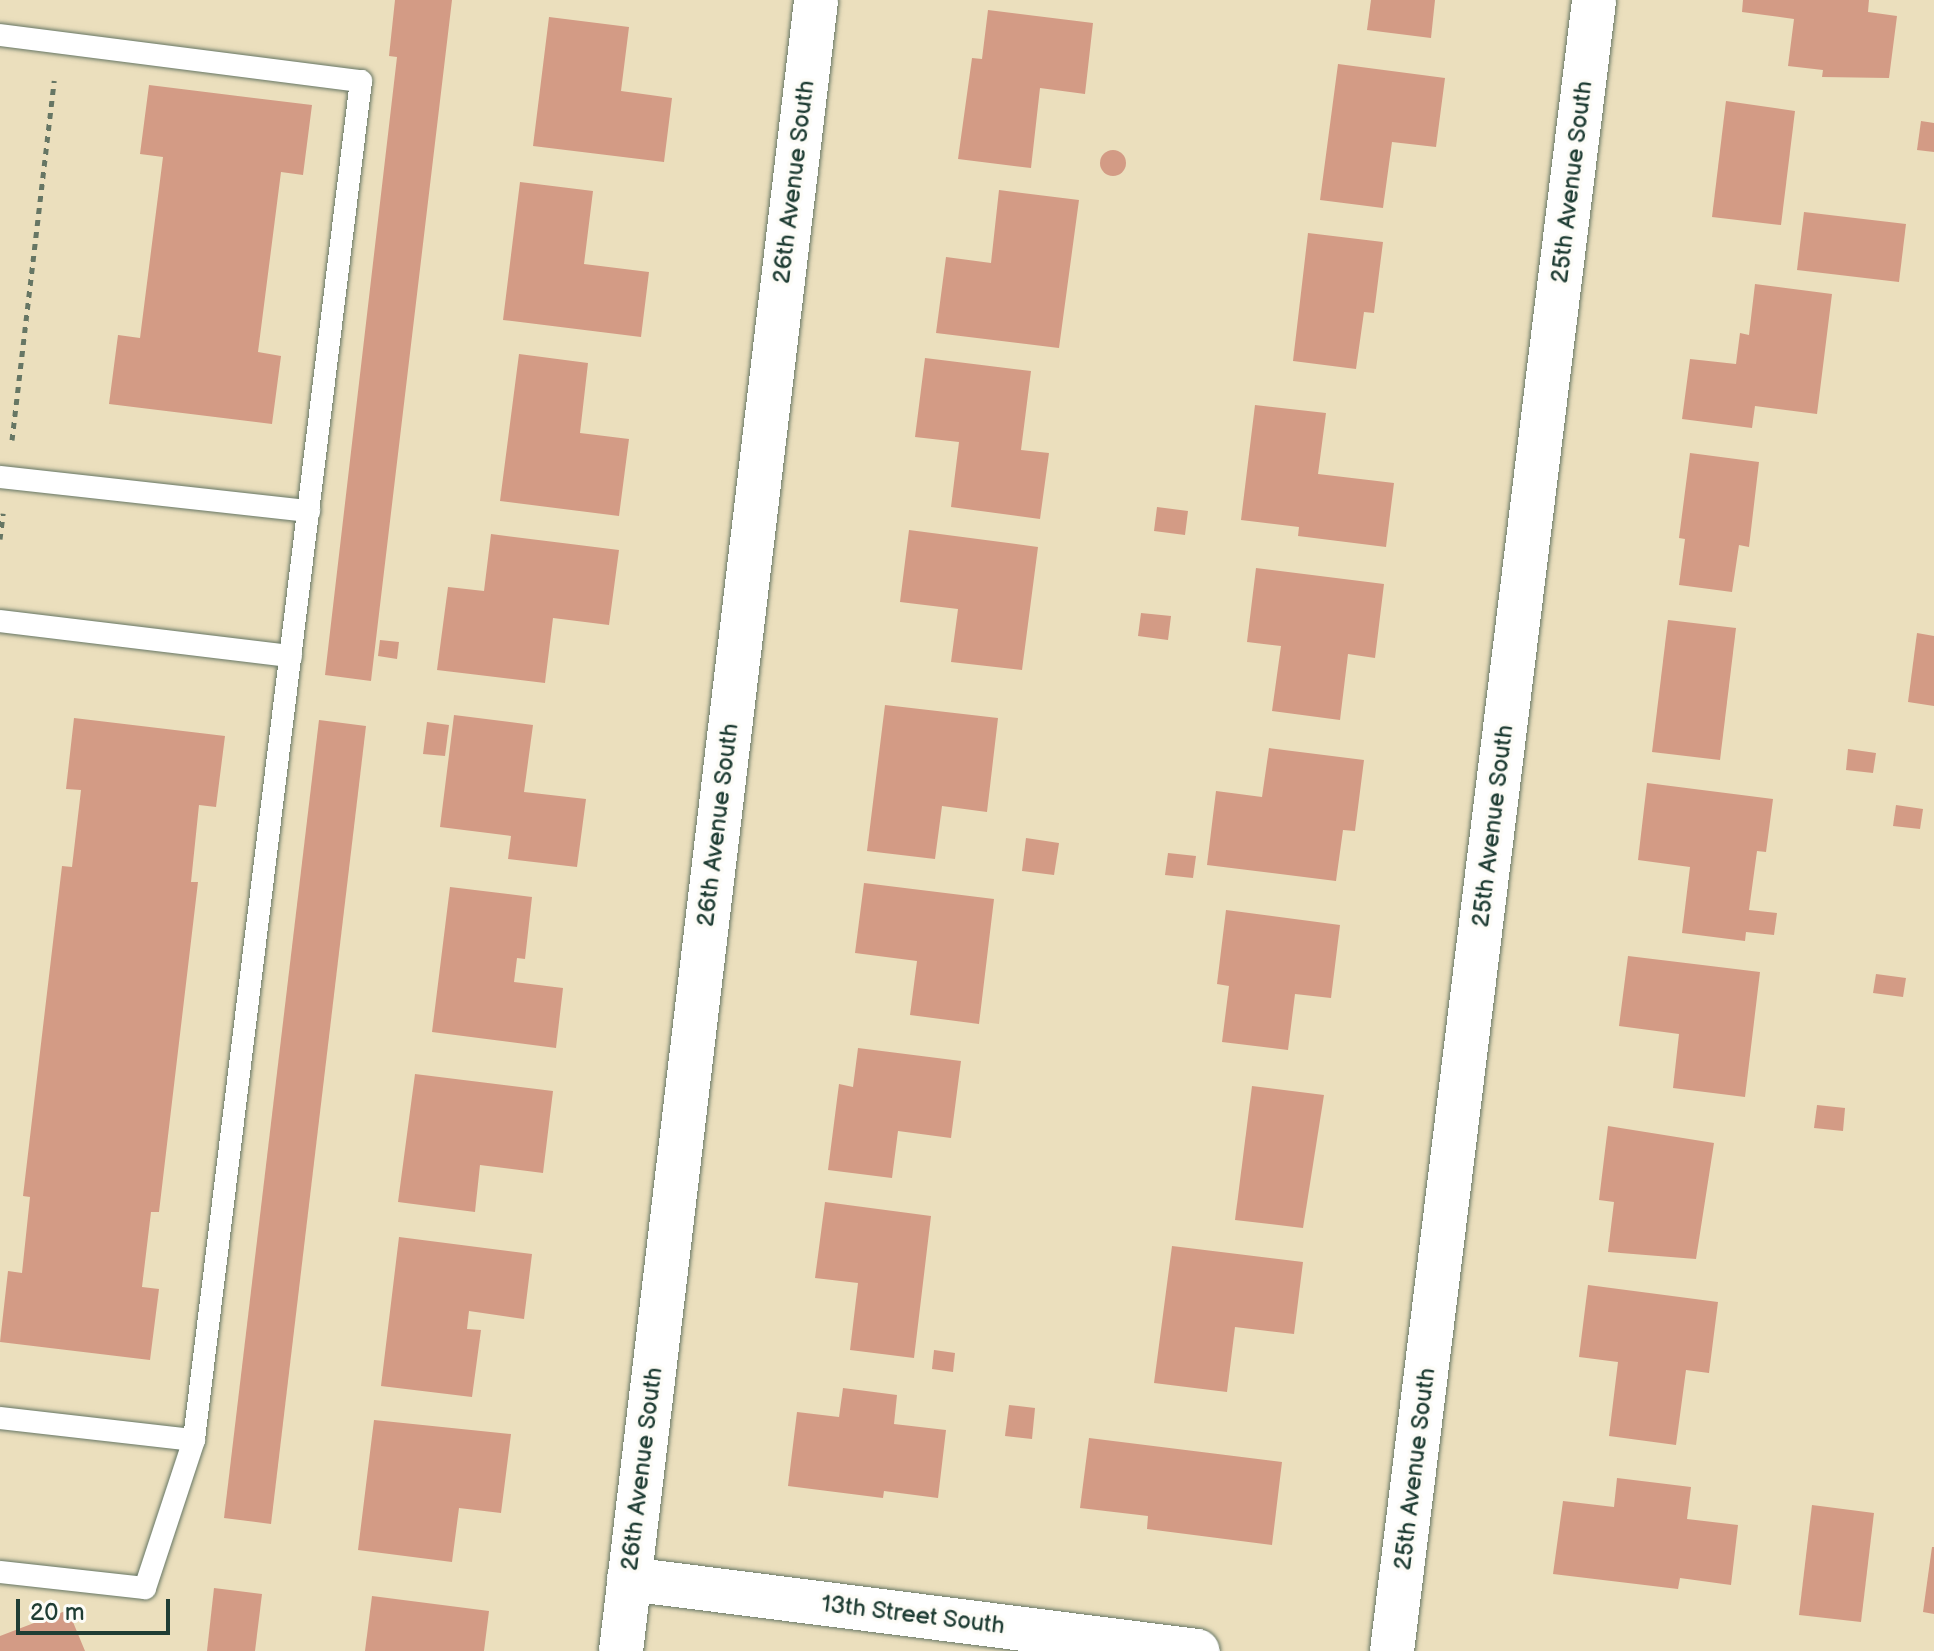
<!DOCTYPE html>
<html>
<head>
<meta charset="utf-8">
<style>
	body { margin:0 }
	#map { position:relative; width:1934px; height:1651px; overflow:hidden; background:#ebdfbd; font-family:"Balsamiq Sans",sans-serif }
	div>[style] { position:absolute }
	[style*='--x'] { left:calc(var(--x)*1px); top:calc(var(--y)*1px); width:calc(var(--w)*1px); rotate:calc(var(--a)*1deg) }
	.building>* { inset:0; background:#d39b85 }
	.round { border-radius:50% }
	.path>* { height:5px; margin-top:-2.5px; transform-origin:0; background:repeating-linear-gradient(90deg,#667664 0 6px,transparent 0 12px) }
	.roads { filter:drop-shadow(0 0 2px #667664) drop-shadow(0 0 2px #667664) }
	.service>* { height:22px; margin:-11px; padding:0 11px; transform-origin:11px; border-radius:11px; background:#fff }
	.minor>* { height:44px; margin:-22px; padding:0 22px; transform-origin:22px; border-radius:22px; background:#fff }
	span { translate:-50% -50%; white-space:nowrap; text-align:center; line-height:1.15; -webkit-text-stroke:7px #fdfcf7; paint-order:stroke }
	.street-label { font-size:24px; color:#1f3d34 }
	.scale { position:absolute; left:16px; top:1599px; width:154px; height:36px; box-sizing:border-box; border:4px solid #1f3d34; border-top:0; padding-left:10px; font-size:24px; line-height:28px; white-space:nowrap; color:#1f3d34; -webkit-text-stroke:6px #fdfcf7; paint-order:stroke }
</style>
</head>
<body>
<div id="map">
	<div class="building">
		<i style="clip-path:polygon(395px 0,452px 0,371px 681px,325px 675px,397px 57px,389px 56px)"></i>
		<i style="clip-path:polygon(1371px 0,1435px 0,1431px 38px,1367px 30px)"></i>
		<i style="clip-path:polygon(1743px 0,1869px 0,1868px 12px,1897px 16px,1889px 78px,1822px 77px,1823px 70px,1788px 66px,1794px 19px,1742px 12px)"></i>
		<i style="clip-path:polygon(988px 10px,1093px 23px,1085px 94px,1040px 88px,1031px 168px,958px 159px,972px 58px,982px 59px)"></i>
		<i style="clip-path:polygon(549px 17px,629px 27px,621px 91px,672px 98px,664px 162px,533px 146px)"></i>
		<i style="clip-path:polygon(1338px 64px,1445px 78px,1436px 147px,1392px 142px,1383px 208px,1320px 200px)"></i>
		<i style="clip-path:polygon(149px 85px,312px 105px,303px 175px,281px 172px,258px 352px,281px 356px,272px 424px,109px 404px,118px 335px,140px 338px,163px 157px,140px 154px)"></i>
		<i style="clip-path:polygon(1726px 101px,1795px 111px,1781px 225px,1712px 217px)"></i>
		<i style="clip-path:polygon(1921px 121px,1934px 123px,1934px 152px,1917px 150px)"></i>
		<i class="round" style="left:1100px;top:150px;width:26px;height:26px"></i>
		<i style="clip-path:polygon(520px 182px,593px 191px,584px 264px,649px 272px,641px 337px,503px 320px)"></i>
		<i style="clip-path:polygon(999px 190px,1079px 200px,1059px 348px,936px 333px,946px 257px,991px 263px)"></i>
		<i style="clip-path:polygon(1804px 212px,1906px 224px,1899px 282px,1797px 270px)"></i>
		<i style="clip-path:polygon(1308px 233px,1383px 242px,1374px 313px,1364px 312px,1356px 369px,1293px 361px)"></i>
		<i style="clip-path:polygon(1755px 284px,1832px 294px,1817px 414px,1755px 406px,1752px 428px,1682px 419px,1690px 359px,1736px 364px,1740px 333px,1749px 335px)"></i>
		<i style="clip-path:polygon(519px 354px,588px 363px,580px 433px,629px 439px,619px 516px,500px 501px)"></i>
		<i style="clip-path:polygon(925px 358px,1031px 371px,1021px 450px,1049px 453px,1040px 519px,951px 507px,959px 442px,915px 437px)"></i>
		<i style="clip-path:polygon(1255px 405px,1326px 413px,1318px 474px,1394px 483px,1386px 547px,1298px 536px,1299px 527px,1241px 520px)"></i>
		<i style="clip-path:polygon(1690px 453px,1759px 462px,1749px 547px,1739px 545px,1732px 592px,1679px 585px,1685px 539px,1679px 538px)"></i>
		<i style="clip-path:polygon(1157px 507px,1188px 511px,1185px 535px,1154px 531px)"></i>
		<i style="clip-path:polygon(909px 530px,1038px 547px,1022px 670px,951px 662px,958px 609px,900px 602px)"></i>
		<i style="clip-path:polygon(491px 534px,619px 550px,609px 625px,553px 618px,545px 683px,437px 670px,448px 587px,484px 591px)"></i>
		<i style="clip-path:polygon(1256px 568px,1384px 584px,1375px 658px,1348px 654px,1340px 720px,1272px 711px,1281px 646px,1247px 642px)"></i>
		<i style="clip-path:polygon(1141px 613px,1171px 616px,1168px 640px,1138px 636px)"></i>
		<i style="clip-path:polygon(1668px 620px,1736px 628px,1720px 760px,1652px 752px)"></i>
		<i style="clip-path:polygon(1917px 633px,1934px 636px,1934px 706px,1908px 702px)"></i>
		<i style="clip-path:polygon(380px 640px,399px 642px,397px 659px,378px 656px)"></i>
		<i style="clip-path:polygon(885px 705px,998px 718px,987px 812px,942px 806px,935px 859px,867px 851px)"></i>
		<i style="clip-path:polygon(454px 715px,533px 725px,524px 792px,586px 799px,577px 867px,508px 859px,511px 836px,440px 827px)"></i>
		<i style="clip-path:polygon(74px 718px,225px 736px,216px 807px,199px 805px,191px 882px,198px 882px,159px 1212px,151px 1212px,142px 1287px,159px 1289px,150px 1360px,0 1342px,8px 1271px,22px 1273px,30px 1197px,23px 1196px,62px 866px,72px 867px,81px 790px,66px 789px)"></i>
		<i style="clip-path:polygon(319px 720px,366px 726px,271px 1524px,224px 1518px)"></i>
		<i style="clip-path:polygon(427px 722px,449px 725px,445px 756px,423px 754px)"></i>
		<i style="clip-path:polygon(1269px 748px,1364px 760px,1355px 831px,1343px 830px,1336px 881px,1207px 865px,1216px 791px,1262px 797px)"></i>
		<i style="clip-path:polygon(1848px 749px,1876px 753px,1873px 773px,1846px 770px)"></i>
		<i style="clip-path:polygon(1647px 783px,1773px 799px,1766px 852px,1757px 851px,1749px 910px,1777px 913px,1774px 935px,1746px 932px,1745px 941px,1682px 933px,1690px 867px,1638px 860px)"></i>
		<i style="clip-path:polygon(1896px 805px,1923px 809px,1920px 829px,1893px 826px)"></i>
		<i style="clip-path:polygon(1026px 838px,1059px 843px,1054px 875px,1022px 871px)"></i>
		<i style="clip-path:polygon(1168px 853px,1196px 856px,1193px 878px,1165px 875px)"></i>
		<i style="clip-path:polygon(864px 883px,994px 899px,979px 1024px,910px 1015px,917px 961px,855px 953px)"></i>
		<i style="clip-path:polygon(450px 887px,532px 897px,525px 959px,517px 958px,514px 982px,563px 988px,556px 1048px,432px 1032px)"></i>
		<i style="clip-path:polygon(1226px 910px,1340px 925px,1331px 998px,1295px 994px,1288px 1050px,1222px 1042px,1229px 986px,1217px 984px)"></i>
		<i style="clip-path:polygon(1628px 956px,1760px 972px,1745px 1097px,1673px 1088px,1679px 1034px,1619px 1026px)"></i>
		<i style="clip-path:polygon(1876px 974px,1906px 978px,1903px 997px,1873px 993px)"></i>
		<i style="clip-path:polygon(858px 1048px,961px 1061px,951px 1138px,898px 1131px,892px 1178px,828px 1170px,839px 1084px,853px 1087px)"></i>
		<i style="clip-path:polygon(415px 1074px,553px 1091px,543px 1173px,480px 1165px,475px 1212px,398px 1202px)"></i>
		<i style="clip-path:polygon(1252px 1086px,1324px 1095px,1303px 1228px,1235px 1220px)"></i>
		<i style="clip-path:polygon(1817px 1105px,1845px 1108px,1843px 1131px,1814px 1128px)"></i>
		<i style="clip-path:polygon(1608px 1126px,1714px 1143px,1696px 1259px,1608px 1252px,1614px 1202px,1599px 1200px)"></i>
		<i style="clip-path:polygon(825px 1202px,931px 1216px,914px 1358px,850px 1350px,858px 1283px,815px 1278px)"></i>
		<i style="clip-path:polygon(399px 1237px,532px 1254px,524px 1319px,469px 1311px,467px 1329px,481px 1330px,472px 1397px,381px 1386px)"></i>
		<i style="clip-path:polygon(1172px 1246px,1303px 1262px,1294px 1334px,1235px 1327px,1227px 1392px,1154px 1383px)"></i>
		<i style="clip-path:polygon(1588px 1285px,1718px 1302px,1709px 1373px,1686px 1370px,1676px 1445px,1609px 1436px,1618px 1362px,1579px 1357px)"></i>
		<i style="clip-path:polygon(934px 1350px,955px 1353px,953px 1372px,932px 1369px)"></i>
		<i style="clip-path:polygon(843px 1388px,897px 1395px,894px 1424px,946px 1430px,938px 1498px,884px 1491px,883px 1498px,788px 1486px,797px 1412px,839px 1417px)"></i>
		<i style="clip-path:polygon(1009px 1405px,1035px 1408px,1032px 1439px,1005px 1436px)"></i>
		<i style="clip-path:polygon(374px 1420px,511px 1434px,501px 1513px,459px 1508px,452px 1562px,358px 1550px)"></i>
		<i style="clip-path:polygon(1089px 1438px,1282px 1462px,1272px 1545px,1147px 1529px,1148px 1516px,1080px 1508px)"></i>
		<i style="clip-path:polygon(1617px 1478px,1691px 1487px,1687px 1519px,1738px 1525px,1731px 1585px,1680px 1578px,1678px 1589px,1553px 1574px,1563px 1501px,1614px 1507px)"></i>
		<i style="clip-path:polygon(1812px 1505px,1874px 1513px,1861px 1622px,1799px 1615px)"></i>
		<i style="clip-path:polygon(1932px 1547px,1934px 1547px,1934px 1614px,1923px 1612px)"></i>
		<i style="clip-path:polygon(214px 1588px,262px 1594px,255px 1651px,207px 1651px)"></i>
		<i style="clip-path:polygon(372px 1596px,489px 1611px,484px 1651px,365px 1651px)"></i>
		<i style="clip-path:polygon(68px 1610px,85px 1651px,94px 1651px,0 1651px,0 1636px)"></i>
	</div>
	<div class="path">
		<i style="--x:12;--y:440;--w:362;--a:-83.3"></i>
		<i style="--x:0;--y:539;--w:26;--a:-83"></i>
	</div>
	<div class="roads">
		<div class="service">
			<i style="--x:0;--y:35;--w:364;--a:7.3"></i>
			<i style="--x:361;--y:81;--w:1369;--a:97.01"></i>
			<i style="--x:194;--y:1440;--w:156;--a:108.3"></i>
			<i style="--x:145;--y:1588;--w:146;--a:-173.7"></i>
			<i style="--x:0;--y:477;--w:311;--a:6.3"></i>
			<i style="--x:0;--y:621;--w:293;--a:6.9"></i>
			<i style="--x:0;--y:1418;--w:195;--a:6.5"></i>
		</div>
		<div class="minor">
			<i style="--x:629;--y:1579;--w:573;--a:7.22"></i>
			<i style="--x:621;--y:1651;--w:1662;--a:-83.26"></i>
			<i style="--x:1392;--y:1651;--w:1663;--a:-83.02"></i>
		</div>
	</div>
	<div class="street-label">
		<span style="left:794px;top:182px;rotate:-83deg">26th Avenue South</span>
		<span style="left:1572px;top:182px;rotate:-83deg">25th Avenue South</span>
		<span style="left:718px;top:825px;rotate:-83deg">26th Avenue South</span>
		<span style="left:1493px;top:826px;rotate:-83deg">25th Avenue South</span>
		<span style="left:642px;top:1469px;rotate:-83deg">26th Avenue South</span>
		<span style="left:1415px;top:1469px;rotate:-83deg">25th Avenue South</span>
		<span style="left:913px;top:1615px;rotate:7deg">13th Street South</span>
	</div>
	<div class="scale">20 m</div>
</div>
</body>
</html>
